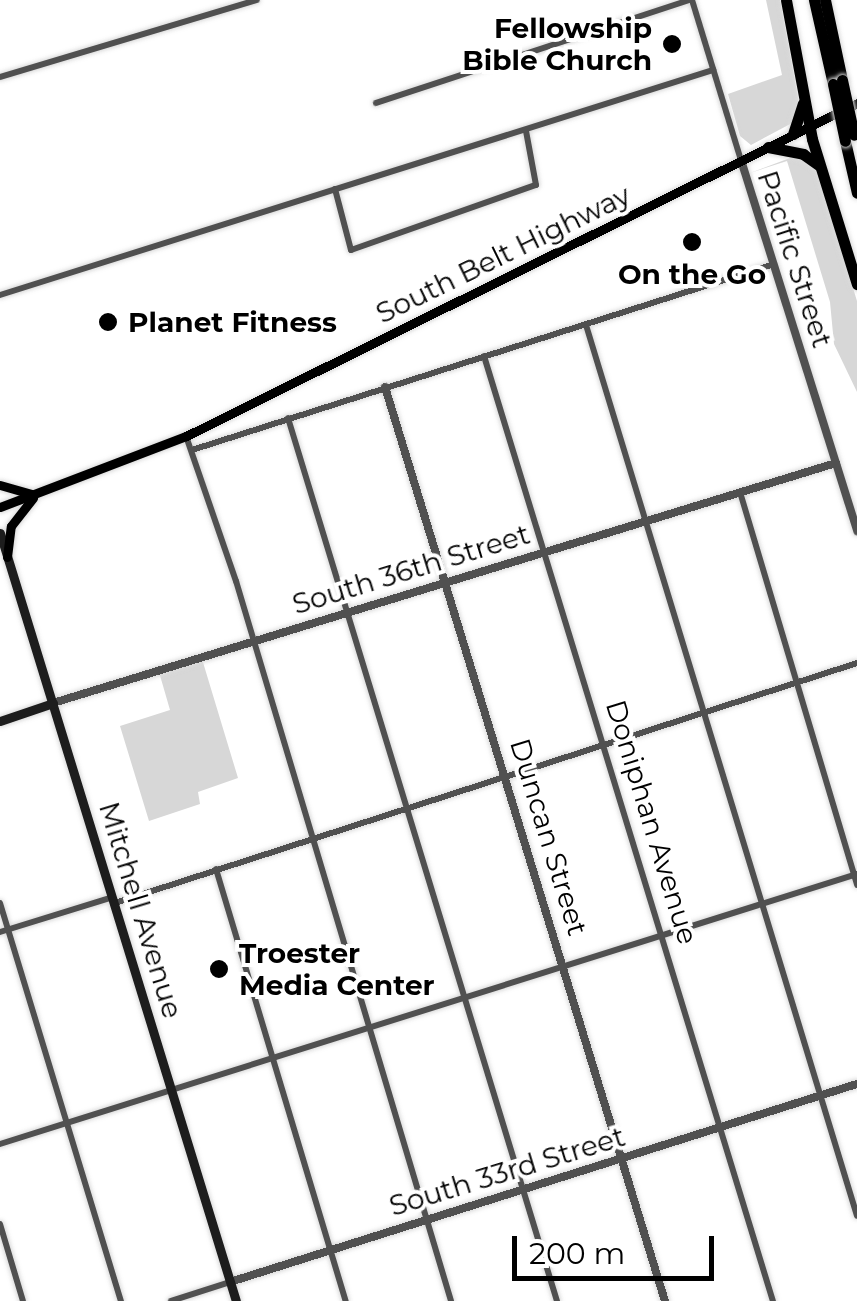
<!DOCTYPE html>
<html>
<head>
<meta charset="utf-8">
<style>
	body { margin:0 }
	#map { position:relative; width:857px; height:1301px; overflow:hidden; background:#fff; font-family:Montserrat,sans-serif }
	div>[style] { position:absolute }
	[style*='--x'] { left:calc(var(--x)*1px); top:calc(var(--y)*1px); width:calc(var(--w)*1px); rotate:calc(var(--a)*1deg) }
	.green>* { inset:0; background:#d7d7d7 }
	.roads { filter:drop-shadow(0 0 2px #dbdbdb) drop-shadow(0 0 2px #dbdbdb) }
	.minor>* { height:6px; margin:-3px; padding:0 3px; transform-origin:3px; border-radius:3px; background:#505050 }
	.tertiary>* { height:8px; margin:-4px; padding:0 4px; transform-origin:4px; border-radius:4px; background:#505050 }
	.secondary>* { height:9px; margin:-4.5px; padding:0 4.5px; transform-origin:4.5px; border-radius:4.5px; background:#1d1d1d }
	.primary>* { height:9px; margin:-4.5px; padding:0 4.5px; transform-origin:4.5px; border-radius:4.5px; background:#000 }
	.motorway>* { height:11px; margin:-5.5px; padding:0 5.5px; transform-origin:5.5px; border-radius:5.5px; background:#000 }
	.bridges { filter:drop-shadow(0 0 2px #dbdbdb) drop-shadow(0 0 2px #dbdbdb) }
	.motorway-bridge>* { height:11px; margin:-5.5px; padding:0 5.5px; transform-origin:5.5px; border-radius:5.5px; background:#000 }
	.dots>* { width:28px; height:28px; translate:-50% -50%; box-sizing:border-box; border:5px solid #fff; border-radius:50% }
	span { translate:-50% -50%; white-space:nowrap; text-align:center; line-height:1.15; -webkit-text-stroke:8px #fff; paint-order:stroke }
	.poi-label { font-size:28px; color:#000; font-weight:700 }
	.right { translate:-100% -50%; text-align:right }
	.left { translate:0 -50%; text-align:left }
	.street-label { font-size:28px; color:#000 }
	.scale { position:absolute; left:512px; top:1236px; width:202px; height:45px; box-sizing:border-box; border:5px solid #000; border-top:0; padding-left:12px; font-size:30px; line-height:35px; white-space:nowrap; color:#000; -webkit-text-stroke:8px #fff; paint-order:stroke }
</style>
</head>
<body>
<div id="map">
	<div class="green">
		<i style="clip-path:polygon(766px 0,780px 0,799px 103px,794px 122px,751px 145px,740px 136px,728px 94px,782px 75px)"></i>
		<i style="clip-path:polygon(798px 155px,816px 168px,857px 301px,857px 392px,834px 344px,830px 302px,787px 161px,750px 173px)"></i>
		<i style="clip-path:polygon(202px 659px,238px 778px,198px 792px,200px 804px,149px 821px,120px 726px,170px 710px,159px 672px)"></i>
	</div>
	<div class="roads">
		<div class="minor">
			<i style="--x:692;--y:0;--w:167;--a:73"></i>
			<i style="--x:0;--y:77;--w:268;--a:-16.7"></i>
			<i style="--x:376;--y:103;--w:330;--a:-18.2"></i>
			<i style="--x:335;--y:189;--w:63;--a:75.3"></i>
			<i style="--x:351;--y:250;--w:196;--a:-19.4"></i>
			<i style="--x:536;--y:185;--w:55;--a:-100.5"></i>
			<i style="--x:0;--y:295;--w:748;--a:-17.51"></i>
			<i style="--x:586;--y:325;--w:931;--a:73.08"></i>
			<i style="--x:484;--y:356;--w:988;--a:73"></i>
			<i style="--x:288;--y:418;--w:923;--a:73.06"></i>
			<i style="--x:186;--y:436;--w:153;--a:71"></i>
			<i style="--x:236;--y:581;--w:751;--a:73.37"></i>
			<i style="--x:192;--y:450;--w:611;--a:-17.72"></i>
			<i style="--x:740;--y:492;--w:410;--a:73.4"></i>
			<i style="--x:216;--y:869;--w:451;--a:73.3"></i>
			<i style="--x:0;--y:903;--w:416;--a:73.1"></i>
			<i style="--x:115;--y:903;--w:780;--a:-17.92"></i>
			<i style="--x:0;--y:932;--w:118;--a:-17.2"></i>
			<i style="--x:0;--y:1144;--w:899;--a:-17.49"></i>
			<i style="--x:0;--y:1224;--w:80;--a:73.4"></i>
			<i style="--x:171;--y:1301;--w:62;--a:-17.9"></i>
		</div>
		<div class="tertiary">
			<i style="--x:741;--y:160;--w:389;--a:72.6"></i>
			<i style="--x:385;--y:387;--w:956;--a:72.97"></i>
			<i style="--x:53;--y:703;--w:819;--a:-17.04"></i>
			<i style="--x:230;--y:1282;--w:658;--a:-17.53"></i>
		</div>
		<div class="secondary">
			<i style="--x:0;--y:533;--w:803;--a:72.92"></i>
			<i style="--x:0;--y:721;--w:56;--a:-18.8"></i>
		</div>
		<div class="primary">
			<i style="--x:0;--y:485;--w:33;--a:16"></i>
			<i style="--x:0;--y:507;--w:199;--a:-20.9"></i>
			<i style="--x:186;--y:436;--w:749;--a:-26.39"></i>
			<i style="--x:7;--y:557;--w:31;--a:-83"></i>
			<i style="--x:11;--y:526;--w:36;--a:-52"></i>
		</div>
		<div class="motorway">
			<i style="--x:786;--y:0;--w:141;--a:79.4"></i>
			<i style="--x:812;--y:139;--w:152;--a:72.8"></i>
			<i style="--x:814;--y:0;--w:86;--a:77.3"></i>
			<i style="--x:825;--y:0;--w:82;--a:78"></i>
			<i style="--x:793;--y:134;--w:32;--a:-72"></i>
			<i style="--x:845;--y:141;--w:53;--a:77"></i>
			<i style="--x:768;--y:147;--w:36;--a:11"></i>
			<i style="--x:803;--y:154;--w:19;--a:35"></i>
		</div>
	</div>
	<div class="bridges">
		<div class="motorway-bridge">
			<i style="--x:842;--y:80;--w:56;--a:77.7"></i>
			<i style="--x:833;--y:84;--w:58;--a:78.1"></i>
		</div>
	</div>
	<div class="dots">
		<i style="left:672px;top:44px;background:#000"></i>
		<i style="left:692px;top:242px;background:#000"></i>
		<i style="left:108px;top:322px;background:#000"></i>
		<i style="left:219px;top:969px;background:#000"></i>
	</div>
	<div class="poi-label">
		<span class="right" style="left:652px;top:44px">Fellowship<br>Bible Church</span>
		<span style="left:692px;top:274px">On the Go</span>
		<span class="left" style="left:128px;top:322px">Planet Fitness</span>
		<span class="left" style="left:239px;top:969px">Troester<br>Media Center</span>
	</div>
	<div class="street-label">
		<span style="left:503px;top:254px;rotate:-26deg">South Belt Highway</span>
		<span style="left:795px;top:259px;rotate:72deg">Pacific Street</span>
		<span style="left:411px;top:569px;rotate:-17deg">South 36th Street</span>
		<span style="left:652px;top:822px;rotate:73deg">Doniphan Avenue</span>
		<span style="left:549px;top:837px;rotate:73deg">Duncan Street</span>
		<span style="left:141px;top:910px;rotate:73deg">Mitchell Avenue</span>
		<span style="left:507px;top:1171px;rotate:-17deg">South 33rd Street</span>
	</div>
	<div class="scale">200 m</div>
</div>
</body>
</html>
